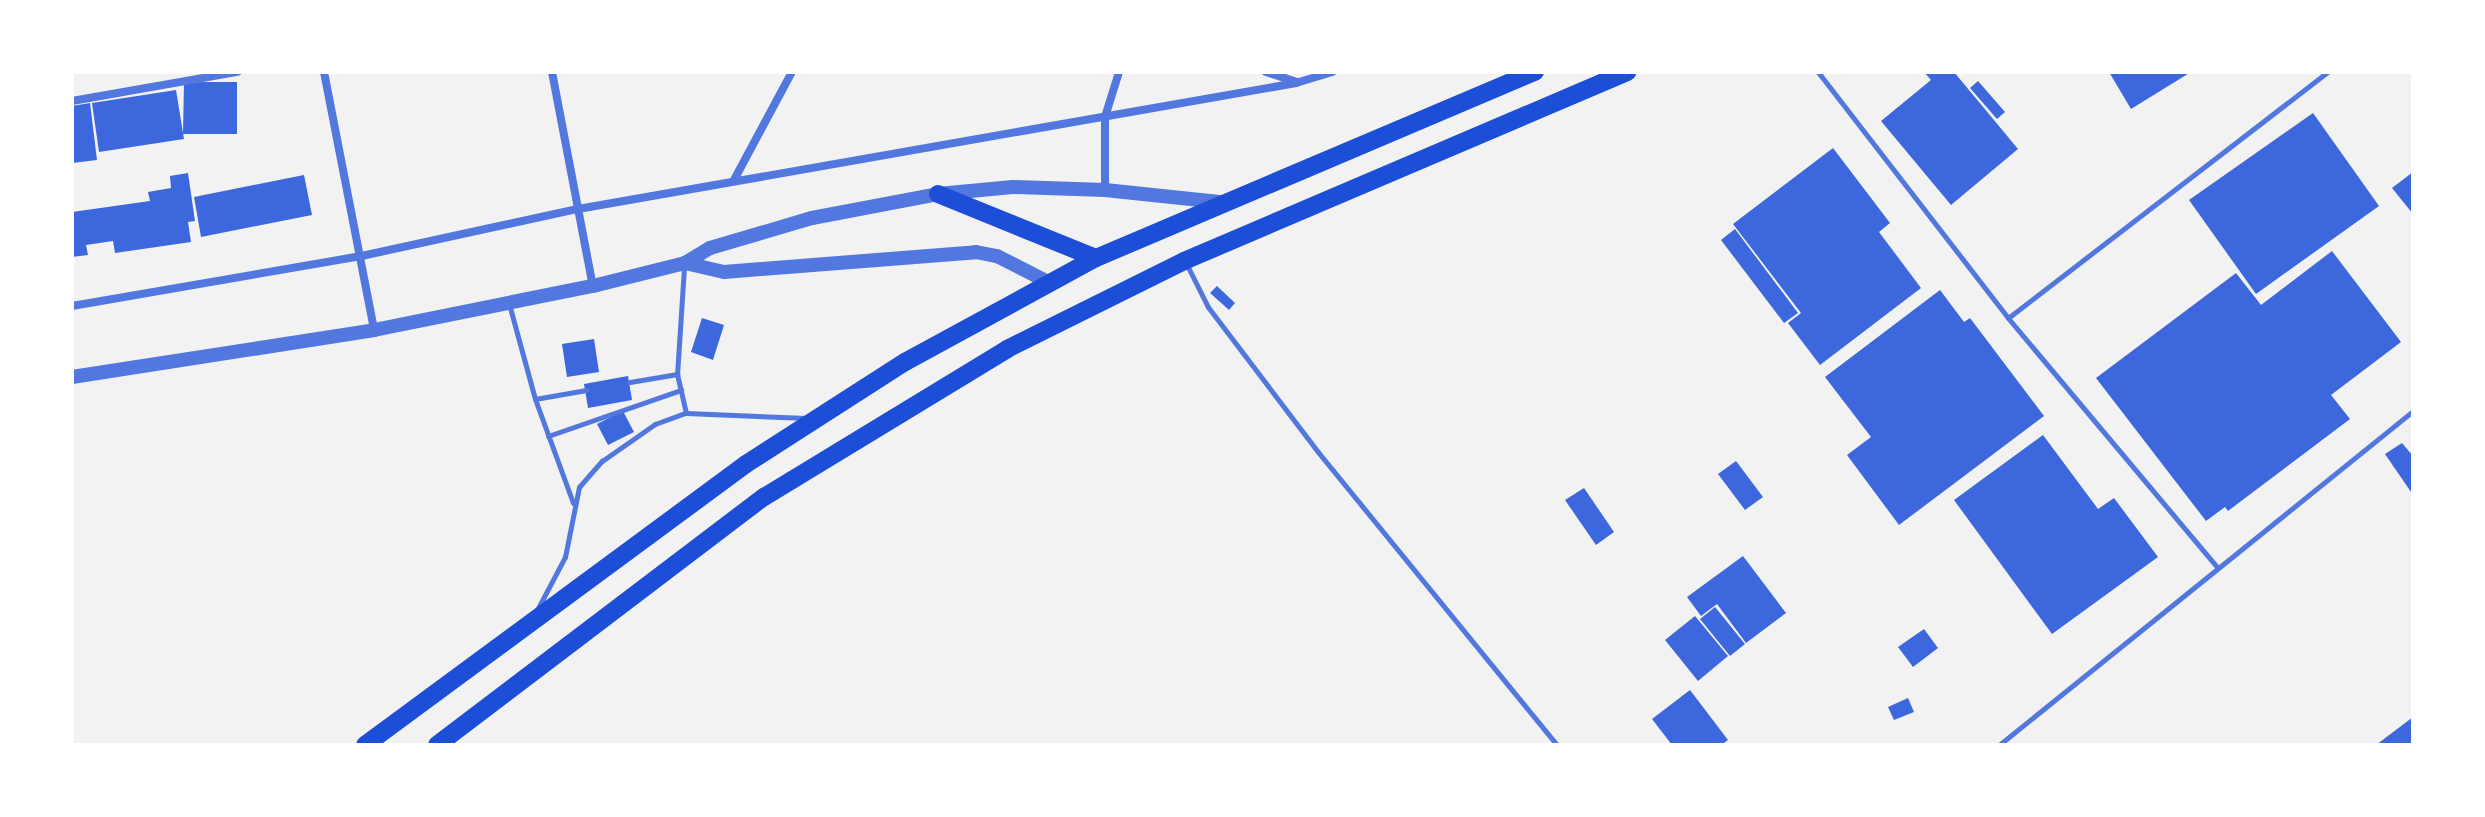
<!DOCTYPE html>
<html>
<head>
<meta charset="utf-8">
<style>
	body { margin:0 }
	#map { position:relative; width:2485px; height:817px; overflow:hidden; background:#f2f2f2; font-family:"Public Sans",sans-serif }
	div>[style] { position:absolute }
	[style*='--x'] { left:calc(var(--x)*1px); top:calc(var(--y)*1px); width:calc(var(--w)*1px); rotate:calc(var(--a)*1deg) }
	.building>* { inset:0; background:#3d67dc }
	.service>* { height:5px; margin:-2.5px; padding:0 2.5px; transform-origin:2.5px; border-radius:2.5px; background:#5277de }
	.minor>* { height:8px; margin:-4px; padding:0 4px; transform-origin:4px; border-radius:4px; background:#5277de }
	.tertiary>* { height:14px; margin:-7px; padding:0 7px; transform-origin:7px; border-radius:7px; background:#5277de }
	.trunk>* { height:18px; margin:-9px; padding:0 9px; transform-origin:9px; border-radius:9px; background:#1d4ed8 }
	span { translate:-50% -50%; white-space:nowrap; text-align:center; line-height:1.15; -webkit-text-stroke:6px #fff; paint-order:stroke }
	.frame { position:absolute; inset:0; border:74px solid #fff; pointer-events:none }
</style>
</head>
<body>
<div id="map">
	<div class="building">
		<i style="clip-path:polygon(1924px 72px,1954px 72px,2018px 149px,1951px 205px,1881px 121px,1931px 80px)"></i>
		<i style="clip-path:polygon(2109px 72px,2191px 72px,2131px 109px)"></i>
		<i style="clip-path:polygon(1978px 81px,2005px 112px,1997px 119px,1970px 88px)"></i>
		<i style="clip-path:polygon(184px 82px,237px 82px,237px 134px,183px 134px)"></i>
		<i style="clip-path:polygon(176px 90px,184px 139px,99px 152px,92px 103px)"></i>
		<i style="clip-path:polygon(90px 103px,97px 160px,72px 163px,72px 106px)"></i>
		<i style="clip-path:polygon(2313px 113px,2379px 206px,2256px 294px,2189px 200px)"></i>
		<i style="clip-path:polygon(1833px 148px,1890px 223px,1879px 232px,1921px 288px,1820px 365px,1788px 323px,1801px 313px,1733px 224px)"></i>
		<i style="clip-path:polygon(2413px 172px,2413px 214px,2392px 188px)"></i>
		<i style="clip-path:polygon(188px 173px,195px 221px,188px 222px,191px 242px,115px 253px,113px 241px,86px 245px,88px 255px,72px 257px,72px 212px,150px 201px,148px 192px,171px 188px,170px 176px)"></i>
		<i style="clip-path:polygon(304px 175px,312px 215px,201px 237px,194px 197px)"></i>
		<i style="clip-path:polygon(1735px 229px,1798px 313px,1784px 323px,1721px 240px)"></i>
		<i style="clip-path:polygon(2332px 251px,2401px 342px,2331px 395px,2350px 419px,2228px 511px,2225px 507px,2206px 521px,2096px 378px,2236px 273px,2261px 305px)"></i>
		<i style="clip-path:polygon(1217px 286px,1235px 303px,1229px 310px,1210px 293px)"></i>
		<i style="clip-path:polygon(1940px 290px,1964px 322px,1970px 318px,2044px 416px,1899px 525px,1847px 455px,1871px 437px,1825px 377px)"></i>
		<i style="clip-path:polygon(702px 318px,724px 325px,713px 360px,691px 352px)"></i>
		<i style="clip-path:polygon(594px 339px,599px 372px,567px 377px,562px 344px)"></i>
		<i style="clip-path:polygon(628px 376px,632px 400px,588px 408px,584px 384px)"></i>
		<i style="clip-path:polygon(623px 411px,634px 432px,608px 445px,597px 424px)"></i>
		<i style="clip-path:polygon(2043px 435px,2098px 509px,2114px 498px,2158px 557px,2052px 634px,1954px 500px)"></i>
		<i style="clip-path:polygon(2402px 443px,2413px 456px,2411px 492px,2385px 454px)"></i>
		<i style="clip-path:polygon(1736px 461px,1763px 497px,1745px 510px,1718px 474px)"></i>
		<i style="clip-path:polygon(1584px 488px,1614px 532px,1596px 545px,1565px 500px)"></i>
		<i style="clip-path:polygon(1743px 556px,1786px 613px,1746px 643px,1717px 604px,1701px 616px,1687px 597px)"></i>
		<i style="clip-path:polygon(1715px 607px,1745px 644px,1730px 656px,1700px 619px)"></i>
		<i style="clip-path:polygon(1695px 616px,1728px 656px,1698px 681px,1665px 640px)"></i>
		<i style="clip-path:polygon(1924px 629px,1938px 648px,1913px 667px,1898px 647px)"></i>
		<i style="clip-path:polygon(1690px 690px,1728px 740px,1721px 745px,1672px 745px,1652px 719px)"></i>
		<i style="clip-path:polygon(1908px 698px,1914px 712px,1894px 720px,1888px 707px)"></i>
		<i style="clip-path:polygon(2413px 717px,2413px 745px,2376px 745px)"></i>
	</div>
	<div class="service">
		<i style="--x:1818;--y:72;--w:311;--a:52.3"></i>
		<i style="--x:2008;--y:318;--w:326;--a:50"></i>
		<i style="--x:1187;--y:265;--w:47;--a:63.4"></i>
		<i style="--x:1208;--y:307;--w:182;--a:52.8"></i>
		<i style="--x:1318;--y:452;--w:378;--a:50.8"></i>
		<i style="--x:684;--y:267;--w:107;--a:93.7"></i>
		<i style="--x:677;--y:374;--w:40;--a:77"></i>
		<i style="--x:509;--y:304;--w:98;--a:74.7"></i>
		<i style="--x:535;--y:399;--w:111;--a:69.9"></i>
		<i style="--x:2008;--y:318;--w:404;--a:-37.6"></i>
		<i style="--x:630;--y:382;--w:48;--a:-9.7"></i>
		<i style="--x:535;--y:399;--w:52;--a:-10"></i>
		<i style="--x:548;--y:436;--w:141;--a:-19.1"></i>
		<i style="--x:537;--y:610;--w:60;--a:-62.2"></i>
		<i style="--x:565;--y:557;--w:71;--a:-78.7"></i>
		<i style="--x:579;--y:487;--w:35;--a:-49"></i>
		<i style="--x:602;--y:461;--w:65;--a:-34.9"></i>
		<i style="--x:655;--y:424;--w:33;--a:-20"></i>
		<i style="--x:686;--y:413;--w:121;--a:2.4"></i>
		<i style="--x:1999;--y:745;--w:532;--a:-38.9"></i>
	</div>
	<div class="minor">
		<i style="--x:324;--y:72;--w:263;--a:79"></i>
		<i style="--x:552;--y:72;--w:218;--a:79.2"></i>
		<i style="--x:1266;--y:72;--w:32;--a:18"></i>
		<i style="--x:72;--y:101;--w:168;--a:-10"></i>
		<i style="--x:734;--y:180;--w:123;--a:-61.8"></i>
		<i style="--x:1105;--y:190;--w:73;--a:-90"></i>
		<i style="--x:1105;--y:117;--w:47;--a:-72.7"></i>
		<i style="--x:72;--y:306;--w:289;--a:-9.8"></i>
		<i style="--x:357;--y:257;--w:226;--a:-12.3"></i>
		<i style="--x:578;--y:209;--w:729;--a:-9.95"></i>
		<i style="--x:1296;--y:83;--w:38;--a:-17"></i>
	</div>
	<div class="tertiary">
		<i style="--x:685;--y:263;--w:40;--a:13"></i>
		<i style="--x:724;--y:272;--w:253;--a:-4.5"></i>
		<i style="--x:976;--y:252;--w:21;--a:11"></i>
		<i style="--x:997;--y:256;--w:55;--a:27"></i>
		<i style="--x:72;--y:377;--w:306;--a:-8.8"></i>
		<i style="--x:374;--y:330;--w:223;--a:-11.4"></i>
		<i style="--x:593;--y:286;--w:95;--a:-14"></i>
		<i style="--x:685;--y:263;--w:29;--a:-31"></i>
		<i style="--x:710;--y:248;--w:106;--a:-16.4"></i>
		<i style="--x:812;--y:218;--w:128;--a:-10.8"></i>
		<i style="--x:938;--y:194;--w:75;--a:-5.3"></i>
		<i style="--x:1013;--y:187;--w:92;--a:1.9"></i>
		<i style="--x:1105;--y:190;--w:115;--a:6"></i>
	</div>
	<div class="trunk">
		<i style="--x:938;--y:194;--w:170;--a:22.1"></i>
		<i style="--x:365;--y:745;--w:473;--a:-36.4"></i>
		<i style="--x:746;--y:464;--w:189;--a:-32.7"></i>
		<i style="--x:905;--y:362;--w:217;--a:-28.6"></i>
		<i style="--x:1096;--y:258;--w:477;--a:-23"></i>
		<i style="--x:437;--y:745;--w:410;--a:-37.2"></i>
		<i style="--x:764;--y:497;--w:285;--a:-31.3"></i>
		<i style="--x:1007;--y:349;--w:198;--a:-26.4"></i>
		<i style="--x:1184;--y:261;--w:482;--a:-23.1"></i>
	</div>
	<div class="frame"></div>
</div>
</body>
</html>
